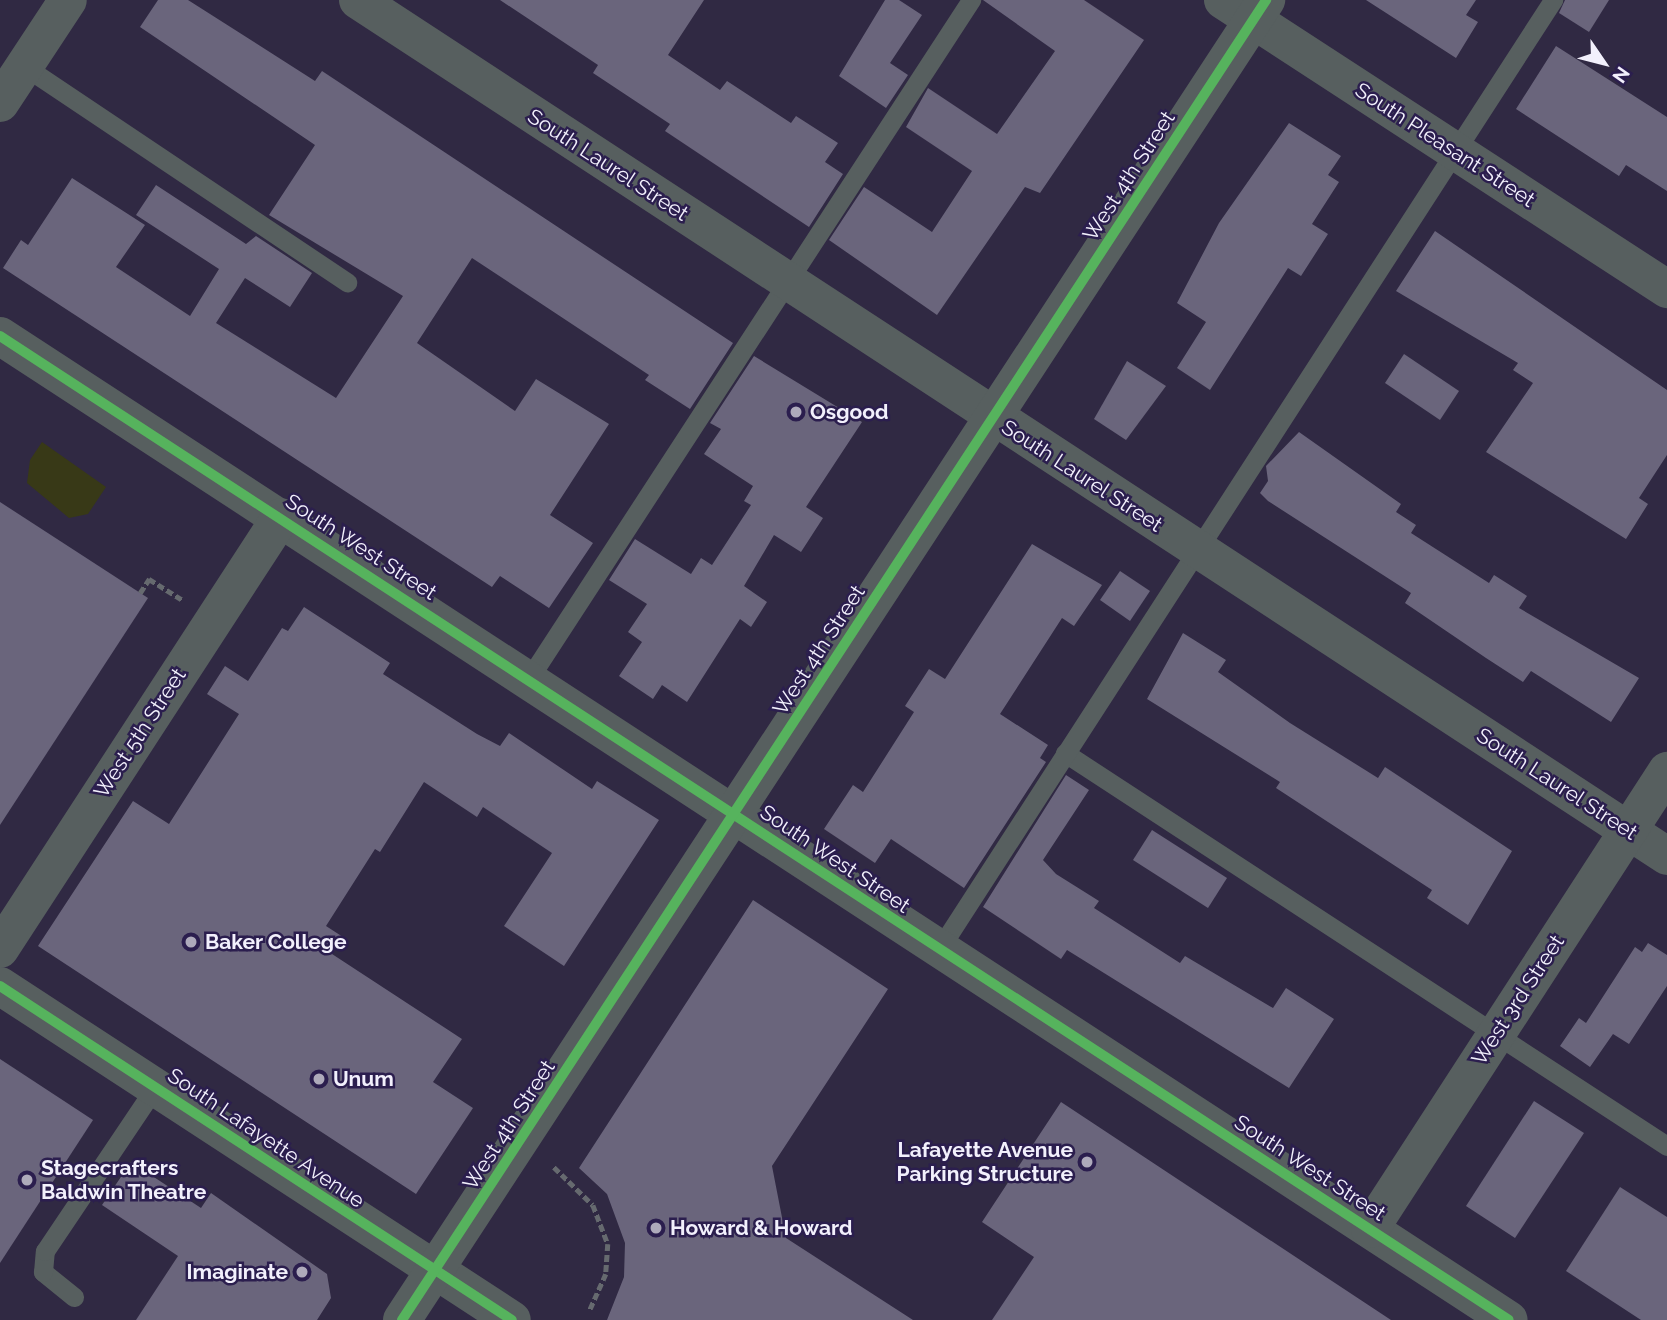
<!DOCTYPE html>
<html>
<head>
<meta charset="utf-8">
<style>
	body { margin:0 }
	#map { position:relative; width:1667px; height:1320px; overflow:hidden; background:#302943; font-family:Raleway,sans-serif }
	div>[style] { position:absolute }
	[style*='--x'] { left:calc(var(--x)*1px); top:calc(var(--y)*1px); width:calc(var(--w)*1px); rotate:calc(var(--a)*1deg) }
	.green>* { inset:0; background:#383917 }
	.building>* { inset:0; background:#6a657c }
	.path>* { height:4.5px; margin-top:-2.25px; transform-origin:0; background:repeating-linear-gradient(90deg,#666a6f 0 7px,transparent 0 10.5px) }
	.lane>* { height:19px; margin:-9.5px; padding:0 9.5px; transform-origin:9.5px; border-radius:9.5px; background:#575f5f }
	.street>* { height:38px; margin:-19px; padding:0 19px; transform-origin:19px; border-radius:19px; background:#575f5f }
	.cycleway>* { height:10px; margin:-5px; padding:0 5px; transform-origin:5px; border-radius:5px; background:#56b35d }
	.dots>* { width:19px; height:19px; translate:-50% -50%; box-sizing:border-box; border:4px solid #2b1e4e; border-radius:50% }
	span { translate:-50% -50%; white-space:nowrap; text-align:center; line-height:1.15; -webkit-text-stroke:5px #2b1e4e; paint-order:stroke }
	.street-label { font-size:21px; color:#f2f0fc }
	.poi-label { font-size:21px; color:#f2f0fc; font-weight:700 }
	.left { translate:0 -50%; text-align:left }
	.right { translate:-100% -50%; text-align:right }
	.north { position:absolute; left:1569px; top:28px; width:70px; height:70px; -webkit-text-stroke:5px #2b1e4e; paint-order:stroke; rotate:125deg; font-size:19px; font-weight:700; line-height:28px; text-align:center; color:#f2f0fc }
	.north::after { content:''; display:block; margin:auto; width:24px; height:32px; background:#f2f0fc; clip-path:polygon(50% 0,100% 100%,50% 72%,0 100%) }
</style>
</head>
<body>
<div id="map">
	<div class="green">
		<i style="clip-path:polygon(42px 442px,106px 487px,88px 514px,69px 518px,27px 483px,30px 460px)"></i>
	</div>
	<div class="building">
		<i style="clip-path:polygon(158px 0,188px 0,315px 81px,322px 71px,733px 343px,690px 409px,645px 380px,649px 375px,472px 258px,417px 343px,515px 411px,536px 379px,609px 424px,550px 515px,593px 543px,549px 608px,500px 576px,492px 587px,3px 268px,21px 240px,28px 245px,72px 178px,145px 225px,116px 267px,190px 316px,219px 269px,136px 215px,156px 185px,246px 244px,256px 236px,312px 273px,290px 307px,245px 278px,216px 323px,336px 398px,403px 296px,269px 215px,315px 145px,140px 27px)"></i>
		<i style="clip-path:polygon(500px 0,704px 0,668px 55px,720px 90px,727px 81px,791px 123px,796px 116px,838px 143px,825px 162px,843px 174px,809px 227px,665px 131px,670px 124px,593px 73px,598px 65px)"></i>
		<i style="clip-path:polygon(885px 0,899px 0,922px 15px,890px 63px,908px 75px,886px 108px,839px 76px)"></i>
		<i style="clip-path:polygon(983px 0,1084px 0,1144px 40px,1040px 193px,1025px 187px,937px 315px,829px 240px,864px 187px,932px 232px,972px 171px,906px 127px,928px 88px,997px 134px,1055px 51px)"></i>
		<i style="clip-path:polygon(1366px 0,1476px 0,1466px 15px,1478px 22px,1456px 58px)"></i>
		<i style="clip-path:polygon(1565px 0,1609px 0,1589px 32px,1559px 13px)"></i>
		<i style="clip-path:polygon(1556px 46px,1667px 117px,1667px 191px,1626px 165px,1619px 176px,1516px 109px)"></i>
		<i style="clip-path:polygon(1289px 123px,1341px 156px,1328px 175px,1339px 182px,1312px 224px,1328px 234px,1301px 276px,1288px 268px,1210px 390px,1177px 368px,1206px 322px,1177px 303px,1219px 223px)"></i>
		<i style="clip-path:polygon(1435px 231px,1667px 390px,1667px 455px,1639px 498px,1648px 504px,1626px 539px,1486px 452px,1533px 383px,1513px 370px,1518px 363px,1396px 291px)"></i>
		<i style="clip-path:polygon(1404px 354px,1459px 391px,1440px 420px,1385px 383px)"></i>
		<i style="clip-path:polygon(754px 356px,862px 422px,806px 507px,823px 518px,801px 552px,774px 535px,744px 586px,767px 602px,751px 627px,740px 619px,687px 702px,662px 685px,653px 699px,619px 676px,642px 642px,628px 632px,647px 604px,609px 580px,635px 539px,691px 574px,701px 558px,712px 565px,751px 505px,744px 501px,753px 486px,704px 454px,721px 429px,710px 423px)"></i>
		<i style="clip-path:polygon(1127px 361px,1166px 386px,1126px 440px,1094px 419px)"></i>
		<i style="clip-path:polygon(1299px 432px,1401px 504px,1396px 512px,1416px 525px,1411px 533px,1489px 583px,1494px 575px,1527px 596px,1519px 608px,1639px 678px,1611px 722px,1531px 671px,1523px 682px,1486px 658px,1405px 603px,1411px 593px,1268px 501px,1260px 493px,1268px 481px,1266px 466px)"></i>
		<i style="clip-path:polygon(0 502px,148px 598px,0 825px)"></i>
		<i style="clip-path:polygon(1032px 544px,1102px 585px,1074px 626px,1062px 618px,1000px 714px,1048px 745px,1040px 758px,1046px 762px,964px 888px,891px 839px,875px 863px,824px 829px,853px 785px,863px 792px,914px 712px,905px 706px,929px 669px,945px 679px)"></i>
		<i style="clip-path:polygon(1120px 571px,1150px 591px,1130px 621px,1100px 600px)"></i>
		<i style="clip-path:polygon(304px 607px,390px 663px,383px 674px,477px 734px,500px 746px,509px 733px,592px 789px,597px 781px,659px 820px,564px 966px,504px 926px,552px 853px,483px 807px,477px 817px,424px 782px,380px 852px,375px 849px,326px 926px,343px 937px,332px 954px,462px 1039px,433px 1082px,473px 1108px,416px 1194px,38px 946px,133px 801px,169px 824px,239px 714px,207px 694px,225px 666px,248px 681px,282px 628px,288px 631px)"></i>
		<i style="clip-path:polygon(1183px 633px,1226px 660px,1218px 672px,1290px 723px,1378px 778px,1385px 767px,1512px 851px,1468px 925px,1427px 898px,1432px 890px,1276px 788px,1280px 782px,1147px 699px)"></i>
		<i style="clip-path:polygon(1066px 775px,1089px 790px,1043px 860px,1056px 874px,1099px 901px,1094px 908px,1180px 963px,1185px 956px,1273px 1008px,1286px 988px,1334px 1019px,1289px 1088px,1067px 950px,1061px 959px,983px 907px)"></i>
		<i style="clip-path:polygon(1152px 830px,1227px 878px,1208px 908px,1133px 860px)"></i>
		<i style="clip-path:polygon(753px 900px,888px 989px,772px 1166px,786px 1238px,913px 1320px,607px 1320px,624px 1277px,625px 1243px,607px 1194px,579px 1168px)"></i>
		<i style="clip-path:polygon(1648px 943px,1667px 955px,1667px 986px,1629px 1044px,1613px 1034px,1590px 1067px,1560px 1046px,1579px 1018px,1586px 1023px,1635px 947px,1642px 952px)"></i>
		<i style="clip-path:polygon(0 1059px,93px 1120px,0 1263px)"></i>
		<i style="clip-path:polygon(1534px 1101px,1584px 1133px,1515px 1238px,1466px 1206px)"></i>
		<i style="clip-path:polygon(1061px 1102px,1391px 1320px,992px 1320px,1034px 1257px,982px 1222px)"></i>
		<i style="clip-path:polygon(131px 1162px,201px 1208px,211px 1193px,327px 1274px,331px 1298px,317px 1320px,136px 1320px,178px 1256px,102px 1205px)"></i>
		<i style="clip-path:polygon(1620px 1187px,1667px 1217px,1667px 1320px,1641px 1320px,1566px 1271px)"></i>
	</div>
	<div class="path">
		<i style="--x:140;--y:593;--w:17;--a:-57"></i>
		<i style="--x:149;--y:579;--w:39;--a:32"></i>
		<i style="--x:554;--y:1167;--w:54;--a:44.3"></i>
		<i style="--x:593;--y:1205;--w:42;--a:69"></i>
		<i style="--x:608;--y:1244;--w:30;--a:94"></i>
		<i style="--x:606;--y:1274;--w:39;--a:114"></i>
	</div>
	<div class="lane">
		<i style="--x:24;--y:66;--w:389;--a:33.8"></i>
		<i style="--x:528;--y:680;--w:812;--a:-56.92"></i>
		<i style="--x:1065;--y:753;--w:719;--a:33.14"></i>
		<i style="--x:938;--y:951;--w:1133;--a:-57.11"></i>
		<i style="--x:74;--y:1297;--w:40;--a:-141"></i>
		<i style="--x:43;--y:1272;--w:21;--a:-85"></i>
		<i style="--x:45;--y:1251;--w:197;--a:-56.1"></i>
	</div>
	<div class="street">
		<i style="--x:358;--y:0;--w:1564;--a:33.18"></i>
		<i style="--x:1223;--y:0;--w:530;--a:33.06"></i>
		<i style="--x:0;--y:103;--w:123;--a:-56.6"></i>
		<i style="--x:0;--y:336;--w:1801;--a:33.11"></i>
		<i style="--x:0;--y:949;--w:515;--a:-56.96"></i>
		<i style="--x:0;--y:986;--w:611;--a:33.12"></i>
		<i style="--x:1370;--y:1229;--w:546;--a:-57.04"></i>
		<i style="--x:402;--y:1320;--w:1578;--a:-56.79"></i>
	</div>
	<div class="cycleway">
		<i style="--x:0;--y:336;--w:1801;--a:33.11"></i>
		<i style="--x:0;--y:986;--w:611;--a:33.12"></i>
		<i style="--x:402;--y:1320;--w:1578;--a:-56.79"></i>
	</div>
	<div class="dots">
		<i style="left:796px;top:412px;background:#aeaabb"></i>
		<i style="left:191px;top:942px;background:#aeaabb"></i>
		<i style="left:319px;top:1079px;background:#aeaabb"></i>
		<i style="left:1087px;top:1162px;background:#aeaabb"></i>
		<i style="left:27px;top:1180px;background:#aeaabb"></i>
		<i style="left:656px;top:1228px;background:#aeaabb"></i>
		<i style="left:302px;top:1272px;background:#aeaabb"></i>
	</div>
	<div class="street-label">
		<span style="left:1445px;top:145px;rotate:33deg">South Pleasant Street</span>
		<span style="left:608px;top:165px;rotate:33deg">South Laurel Street</span>
		<span style="left:1129px;top:176px;rotate:-57deg">West 4th Street</span>
		<span style="left:1082px;top:476px;rotate:33deg">South Laurel Street</span>
		<span style="left:361px;top:547px;rotate:33deg">South West Street</span>
		<span style="left:819px;top:650px;rotate:-57deg">West 4th Street</span>
		<span style="left:140px;top:733px;rotate:-57deg">West 5th Street</span>
		<span style="left:1557px;top:784px;rotate:33deg">South Laurel Street</span>
		<span style="left:835px;top:859px;rotate:34deg">South West Street</span>
		<span style="left:1518px;top:1000px;rotate:-57deg">West 3rd Street</span>
		<span style="left:509px;top:1125px;rotate:-57deg">West 4th Street</span>
		<span style="left:266px;top:1138px;rotate:34deg">South Lafayette Avenue</span>
		<span style="left:1310px;top:1168px;rotate:33deg">South West Street</span>
	</div>
	<div class="poi-label">
		<span class="left" style="left:810px;top:412px">Osgood</span>
		<span class="left" style="left:205px;top:942px">Baker College</span>
		<span class="left" style="left:333px;top:1079px">Unum</span>
		<span class="right" style="left:1073px;top:1162px">Lafayette Avenue<br>Parking Structure</span>
		<span class="left" style="left:41px;top:1180px">Stagecrafters<br>Baldwin Theatre</span>
		<span class="left" style="left:670px;top:1228px">Howard &amp; Howard</span>
		<span class="right" style="left:288px;top:1272px">Imaginate</span>
	</div>
	<div class="north">N</div>
</div>
</body>
</html>
